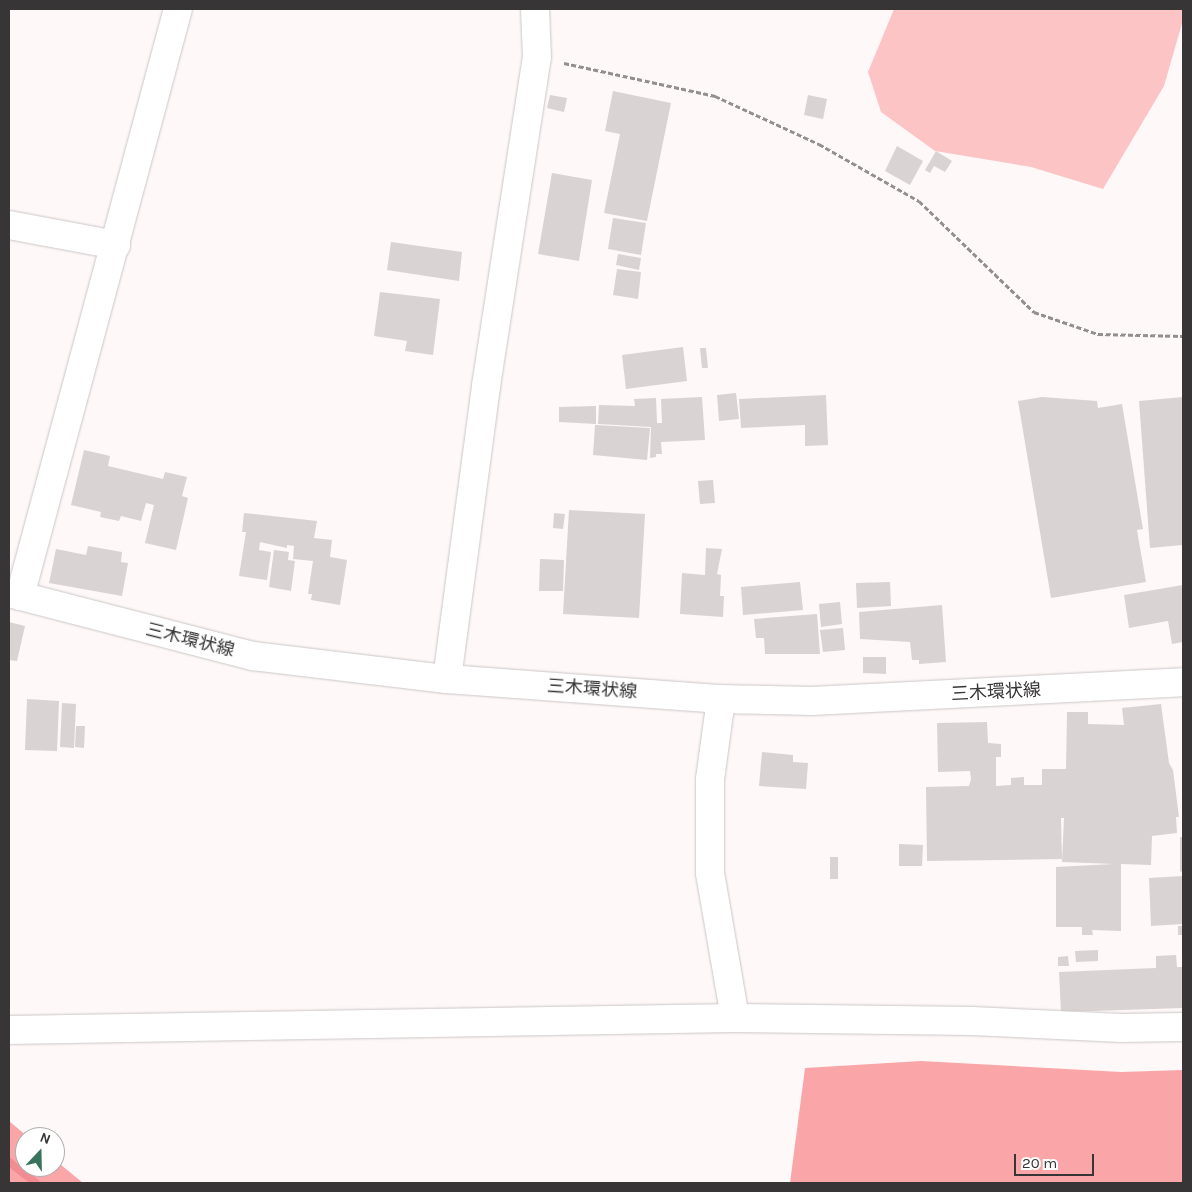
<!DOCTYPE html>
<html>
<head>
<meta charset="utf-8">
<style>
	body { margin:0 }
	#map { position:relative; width:1192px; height:1192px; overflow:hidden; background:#fef8f8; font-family:Karla,"Noto Sans JP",sans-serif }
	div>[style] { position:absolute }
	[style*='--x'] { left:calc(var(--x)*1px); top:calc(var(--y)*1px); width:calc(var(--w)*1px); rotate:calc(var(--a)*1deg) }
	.green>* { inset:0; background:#fdc4c6 }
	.forest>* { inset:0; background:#faa6a9 }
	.stream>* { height:8px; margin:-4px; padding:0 4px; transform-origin:4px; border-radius:4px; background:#f38c92 }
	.building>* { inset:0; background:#d9d3d3 }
	.path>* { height:3px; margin-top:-1.5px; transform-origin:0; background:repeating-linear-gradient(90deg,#938f8f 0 5px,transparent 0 7.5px) }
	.roads { filter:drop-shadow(0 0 1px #ccc6c6) drop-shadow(0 0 1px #ccc6c6) }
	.minor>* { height:28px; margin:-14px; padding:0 14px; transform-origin:14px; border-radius:14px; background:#fff }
	.major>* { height:28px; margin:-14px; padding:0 14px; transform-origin:14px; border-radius:14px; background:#fff }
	span { translate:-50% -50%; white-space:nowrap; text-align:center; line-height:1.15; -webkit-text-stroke:4.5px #fff; paint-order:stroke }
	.street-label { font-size:18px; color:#373535 }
	.frame { position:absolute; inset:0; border:10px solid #373535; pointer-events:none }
	.north { position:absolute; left:15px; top:1127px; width:50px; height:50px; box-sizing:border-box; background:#fff; border:1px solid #afaeae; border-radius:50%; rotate:21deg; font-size:14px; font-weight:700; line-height:20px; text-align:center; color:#373535 }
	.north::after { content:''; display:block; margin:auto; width:18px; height:22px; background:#38735d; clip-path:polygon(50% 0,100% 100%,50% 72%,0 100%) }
	.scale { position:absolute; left:1014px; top:1154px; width:80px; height:22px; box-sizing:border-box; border:2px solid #373535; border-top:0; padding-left:6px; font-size:15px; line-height:18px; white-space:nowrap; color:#373535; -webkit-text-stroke:4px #fff; paint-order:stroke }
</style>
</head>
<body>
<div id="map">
	<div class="green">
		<i style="clip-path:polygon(894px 9px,1183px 9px,1183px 20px,1164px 86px,1103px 189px,1031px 167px,935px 151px,881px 112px,868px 72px)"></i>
	</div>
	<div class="forest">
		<i style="clip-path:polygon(921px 1061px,1121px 1072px,1183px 1070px,1183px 1183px,790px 1183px,805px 1068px)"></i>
		<i style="clip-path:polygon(9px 1121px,28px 1137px,25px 1137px,25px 1167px,55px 1167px,55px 1160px,83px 1183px,9px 1183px)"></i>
	</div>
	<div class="stream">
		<i style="--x:9;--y:1162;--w:34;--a:38"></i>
	</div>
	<div class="building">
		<i style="clip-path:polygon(613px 91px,671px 103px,647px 221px,604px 213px,620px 134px,605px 131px)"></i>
		<i style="clip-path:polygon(550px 95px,567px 98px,564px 112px,547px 108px)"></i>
		<i style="clip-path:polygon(808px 95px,827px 99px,823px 119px,804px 115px)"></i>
		<i style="clip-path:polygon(897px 146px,923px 161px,910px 185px,885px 171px)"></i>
		<i style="clip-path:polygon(936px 151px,952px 161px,945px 172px,934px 166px,930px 173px,925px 170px)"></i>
		<i style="clip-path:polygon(552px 173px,592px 180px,579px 261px,538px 254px)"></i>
		<i style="clip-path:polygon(613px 218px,646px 223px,641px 255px,608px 249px)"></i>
		<i style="clip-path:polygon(391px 242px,462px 252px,459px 281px,387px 270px)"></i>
		<i style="clip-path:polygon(618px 254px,641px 258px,639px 270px,616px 265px)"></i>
		<i style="clip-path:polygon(617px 269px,641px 272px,638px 299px,613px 295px)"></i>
		<i style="clip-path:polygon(380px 292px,440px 299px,433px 355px,405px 351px,407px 341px,374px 336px)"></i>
		<i style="clip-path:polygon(683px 347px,687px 381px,626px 389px,622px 355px)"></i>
		<i style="clip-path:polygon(700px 348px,706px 348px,708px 368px,702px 368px)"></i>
		<i style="clip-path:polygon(736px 393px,739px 419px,719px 421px,717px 395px)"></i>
		<i style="clip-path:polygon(826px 395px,828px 445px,805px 446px,805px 425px,741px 428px,739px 399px)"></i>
		<i style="clip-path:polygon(702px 397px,705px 440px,661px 442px,662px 454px,656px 454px,656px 457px,650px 458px,651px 427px,598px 424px,599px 405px,635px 406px,634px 399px,656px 398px,657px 423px,662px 423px,661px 399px)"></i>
		<i style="clip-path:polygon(1042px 397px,1097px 401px,1098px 408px,1122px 404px,1143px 529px,1137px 530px,1146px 582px,1051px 598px,1018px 401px)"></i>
		<i style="clip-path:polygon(1183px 397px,1183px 545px,1150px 548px,1139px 401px)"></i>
		<i style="clip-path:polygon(596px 406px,596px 424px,559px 422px,559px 407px)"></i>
		<i style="clip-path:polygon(595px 425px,650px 428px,647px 460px,593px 455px)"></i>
		<i style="clip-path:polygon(84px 450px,110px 456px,108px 466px,163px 479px,165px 472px,187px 477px,182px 496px,188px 498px,176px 550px,145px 543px,154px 505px,146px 503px,141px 521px,121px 516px,119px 521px,100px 517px,101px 512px,71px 505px)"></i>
		<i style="clip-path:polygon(713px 480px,715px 503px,700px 504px,698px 481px)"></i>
		<i style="clip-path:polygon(569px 510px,645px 514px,639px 618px,563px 614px)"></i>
		<i style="clip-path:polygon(244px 513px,317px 521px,314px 538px,332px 540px,330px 557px,347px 560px,340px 605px,311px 600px,312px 594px,308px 594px,313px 561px,293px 559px,294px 546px,287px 545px,287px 548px,260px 542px,259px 550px,271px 552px,267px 580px,239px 576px,246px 532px,242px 532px)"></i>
		<i style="clip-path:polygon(554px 513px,565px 514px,563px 529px,553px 528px)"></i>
		<i style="clip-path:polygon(88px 546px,122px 552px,121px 562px,128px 563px,122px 596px,49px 583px,56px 549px,86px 555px)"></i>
		<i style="clip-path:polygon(706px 548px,722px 549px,717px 574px,721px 575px,720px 596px,724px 596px,723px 617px,680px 614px,682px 573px,705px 575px)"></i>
		<i style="clip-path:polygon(274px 550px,289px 552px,288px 560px,295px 561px,291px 591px,269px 587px)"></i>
		<i style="clip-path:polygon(540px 559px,564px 560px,563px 591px,539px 591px)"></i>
		<i style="clip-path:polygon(800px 582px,803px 610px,743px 615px,741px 587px)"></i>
		<i style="clip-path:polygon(890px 582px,891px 606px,857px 608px,856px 583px)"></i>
		<i style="clip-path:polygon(1183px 585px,1183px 642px,1172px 644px,1168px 621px,1129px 628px,1124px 595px)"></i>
		<i style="clip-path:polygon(840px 602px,842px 624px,821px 627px,819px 604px)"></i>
		<i style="clip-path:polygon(942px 605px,946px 662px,919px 664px,919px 660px,912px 660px,910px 642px,860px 639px,859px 612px)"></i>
		<i style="clip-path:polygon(817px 614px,820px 654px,765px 654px,764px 638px,756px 638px,754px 619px)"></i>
		<i style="clip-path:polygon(9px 622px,25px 626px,17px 661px,9px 660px)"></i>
		<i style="clip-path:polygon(843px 628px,845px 650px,823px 652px,820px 630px)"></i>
		<i style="clip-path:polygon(863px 657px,886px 657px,886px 674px,863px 673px)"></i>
		<i style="clip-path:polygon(27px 699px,59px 701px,57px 751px,25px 750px)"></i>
		<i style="clip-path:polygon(62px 703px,76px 704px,74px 748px,60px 747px)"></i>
		<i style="clip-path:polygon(1161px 704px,1169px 763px,1173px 770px,1179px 817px,1176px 817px,1177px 833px,1152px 836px,1151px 865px,1121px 864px,1121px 931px,1092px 930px,1093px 935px,1082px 935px,1082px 927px,1056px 927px,1056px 867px,1114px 864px,1062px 862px,1064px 818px,1061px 818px,1062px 859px,927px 861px,926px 787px,969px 786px,971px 779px,970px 771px,938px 772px,937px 723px,987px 722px,988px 743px,1001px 744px,1001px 757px,996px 757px,996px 786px,1011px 785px,1011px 778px,1024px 777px,1024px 785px,1042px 785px,1042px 769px,1066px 769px,1067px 712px,1088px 712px,1088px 724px,1124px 725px,1122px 708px)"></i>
		<i style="clip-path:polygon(76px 726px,85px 726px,84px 748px,75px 747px)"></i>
		<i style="clip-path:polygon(762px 752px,793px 755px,793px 762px,808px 763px,806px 789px,759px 786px)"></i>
		<i style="clip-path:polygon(1180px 837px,1183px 837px,1183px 871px,1180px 872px)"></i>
		<i style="clip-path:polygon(899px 844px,923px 845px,922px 866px,899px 866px)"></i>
		<i style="clip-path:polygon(830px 857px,838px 857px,838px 879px,830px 879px)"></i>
		<i style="clip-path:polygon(1183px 876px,1183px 924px,1151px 926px,1149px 878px)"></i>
		<i style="clip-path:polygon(1178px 926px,1183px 926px,1183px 935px,1178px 935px)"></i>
		<i style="clip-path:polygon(1098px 950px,1098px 961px,1076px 962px,1075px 951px)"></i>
		<i style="clip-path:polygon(1176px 955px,1177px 967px,1183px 967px,1183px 1008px,1061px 1012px,1059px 972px,1156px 968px,1156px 956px)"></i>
		<i style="clip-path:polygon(1068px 956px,1069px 966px,1058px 966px,1058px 957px)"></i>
	</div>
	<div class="path">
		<i style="--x:564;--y:63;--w:155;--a:12.3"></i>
		<i style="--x:715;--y:96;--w:115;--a:24.8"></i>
		<i style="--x:819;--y:144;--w:115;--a:29.7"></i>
		<i style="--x:919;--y:201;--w:160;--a:44"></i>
		<i style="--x:1034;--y:312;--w:68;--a:19"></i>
		<i style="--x:1098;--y:334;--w:85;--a:1.3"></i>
	</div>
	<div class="roads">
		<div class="minor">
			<i style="--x:9;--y:225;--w:109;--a:10.6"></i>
			<i style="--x:20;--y:596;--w:608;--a:-74.94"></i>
			<i style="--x:447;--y:679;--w:296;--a:-82.4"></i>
			<i style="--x:486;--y:386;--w:333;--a:-81.2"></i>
			<i style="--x:537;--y:57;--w:48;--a:-92.4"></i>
			<i style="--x:721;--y:699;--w:81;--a:97.8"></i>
			<i style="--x:710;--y:779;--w:94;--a:90"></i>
			<i style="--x:710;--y:873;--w:147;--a:80.2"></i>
			<i style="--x:9;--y:1030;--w:726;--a:-0.95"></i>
			<i style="--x:735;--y:1018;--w:237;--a:0.7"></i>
			<i style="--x:972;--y:1021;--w:150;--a:2.7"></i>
			<i style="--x:1122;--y:1028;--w:61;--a:-0.9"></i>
		</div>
		<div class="major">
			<i style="--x:9;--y:593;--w:252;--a:14.5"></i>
			<i style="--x:253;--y:656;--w:195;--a:6.8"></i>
			<i style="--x:447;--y:679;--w:275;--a:4.2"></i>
			<i style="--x:721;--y:699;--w:91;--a:1.3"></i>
			<i style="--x:812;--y:701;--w:371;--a:-2.9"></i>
		</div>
	</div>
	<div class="street-label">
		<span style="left:190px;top:640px;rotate:14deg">三木環状線</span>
		<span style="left:592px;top:689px;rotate:4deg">三木環状線</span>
		<span style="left:996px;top:692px;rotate:-3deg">三木環状線</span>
	</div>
	<div class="frame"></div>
	<div class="north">N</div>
	<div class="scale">20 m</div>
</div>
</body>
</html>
